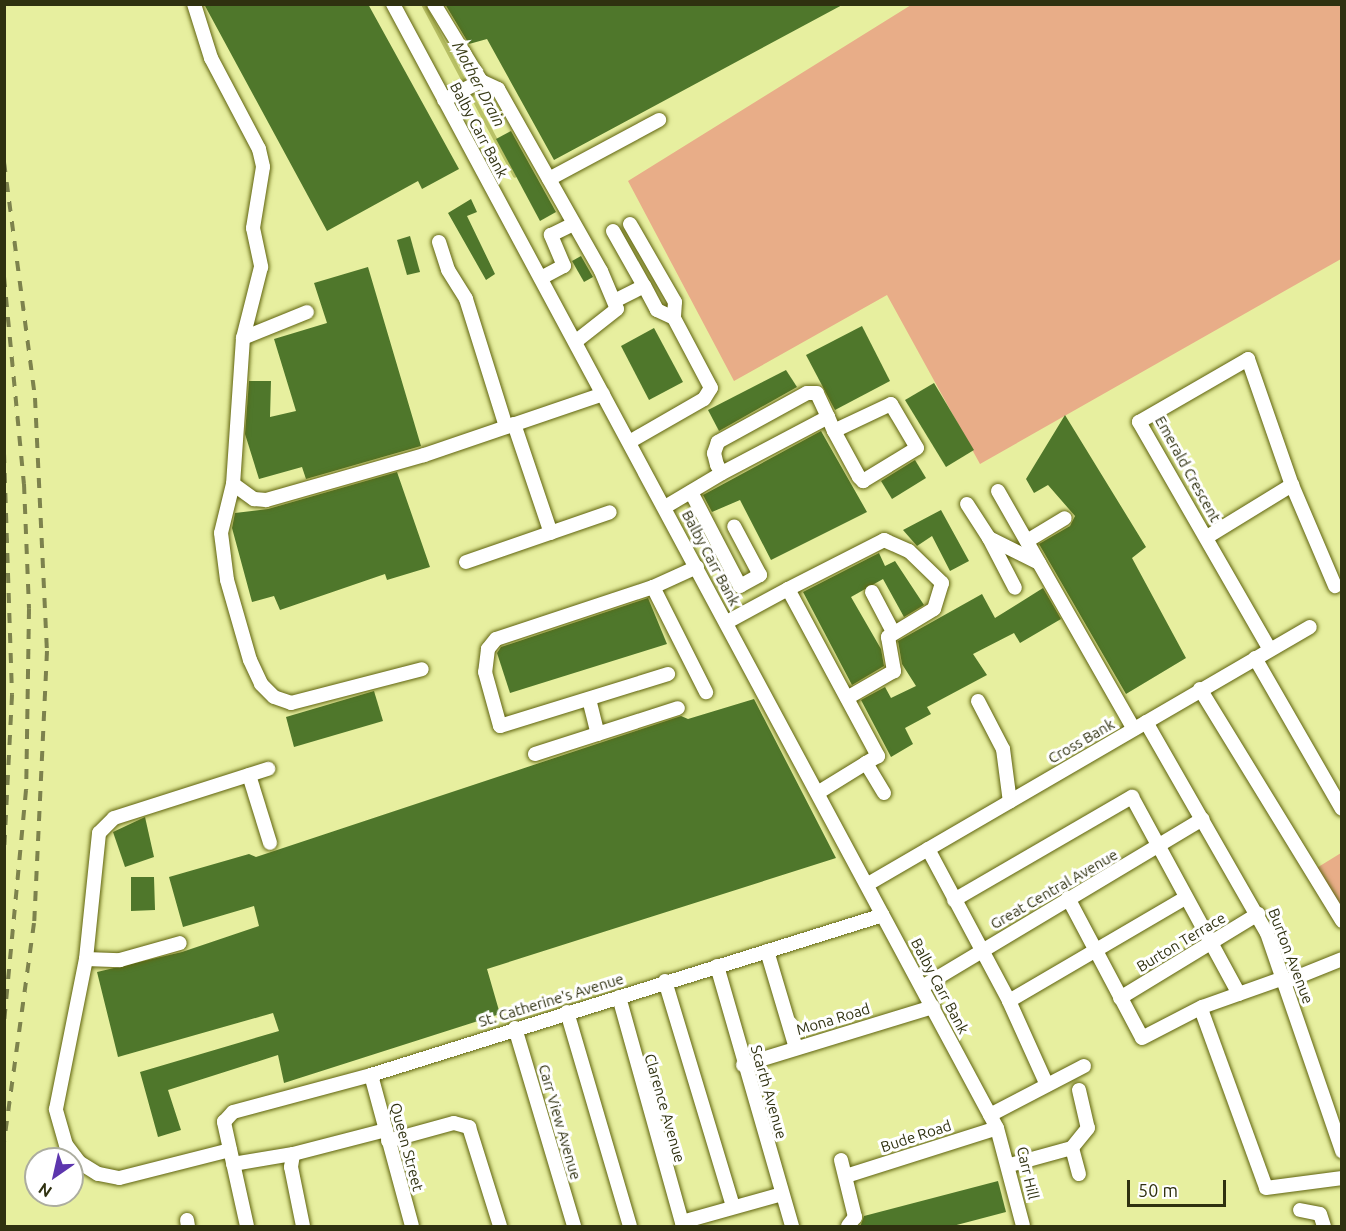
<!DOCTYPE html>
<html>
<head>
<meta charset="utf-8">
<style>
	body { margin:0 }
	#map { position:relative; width:1346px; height:1231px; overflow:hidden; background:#e7ef9f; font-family:Ubuntu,sans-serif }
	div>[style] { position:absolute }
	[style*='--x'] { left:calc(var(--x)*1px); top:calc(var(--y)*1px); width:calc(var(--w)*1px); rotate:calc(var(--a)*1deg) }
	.green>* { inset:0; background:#e8ad88 }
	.stream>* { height:4px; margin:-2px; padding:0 2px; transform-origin:2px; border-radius:2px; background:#b9c166 }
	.building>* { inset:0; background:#4f772b }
	.roads { filter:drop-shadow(0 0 2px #5f630e) drop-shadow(0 0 2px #5f630e) }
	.minor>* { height:14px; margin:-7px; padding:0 7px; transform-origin:7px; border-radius:7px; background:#fff }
	.rail>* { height:4px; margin-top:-2px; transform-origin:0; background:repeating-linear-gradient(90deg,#7d824d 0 10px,transparent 0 20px) }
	span { translate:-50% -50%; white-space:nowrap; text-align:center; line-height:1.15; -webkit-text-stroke:6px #fff; paint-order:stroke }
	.street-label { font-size:15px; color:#2f3110 }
	.water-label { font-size:16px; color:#3a3d17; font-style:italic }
	.frame { position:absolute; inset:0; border:6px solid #2f3110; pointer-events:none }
	.north { position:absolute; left:24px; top:1147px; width:60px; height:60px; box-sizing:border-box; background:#fff; border:2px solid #acad9f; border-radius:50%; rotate:214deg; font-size:16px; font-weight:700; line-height:24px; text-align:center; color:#2f3110 }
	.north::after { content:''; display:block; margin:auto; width:21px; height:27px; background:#5d36ae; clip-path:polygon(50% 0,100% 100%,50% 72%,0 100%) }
	.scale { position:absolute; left:1127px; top:1180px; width:99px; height:27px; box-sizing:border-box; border:3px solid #2f3110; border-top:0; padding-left:8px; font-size:18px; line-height:21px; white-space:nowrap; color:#2f3110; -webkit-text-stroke:4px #fff; paint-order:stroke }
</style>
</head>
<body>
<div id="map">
	<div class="green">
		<i style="clip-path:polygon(911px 5px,1341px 5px,1341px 259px,980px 464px,887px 295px,734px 381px,628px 181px)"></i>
		<i style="clip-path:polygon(1341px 853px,1341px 914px,1315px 869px)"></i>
	</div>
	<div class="stream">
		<i style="--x:423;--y:4;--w:92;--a:62"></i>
		<i style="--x:470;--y:92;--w:95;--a:61.8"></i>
	</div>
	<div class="building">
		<i style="clip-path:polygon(204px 4px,368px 4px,459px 169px,422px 189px,418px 181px,327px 231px)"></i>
		<i style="clip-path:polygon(445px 4px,844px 4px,554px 160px,487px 39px,469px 44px)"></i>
		<i style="clip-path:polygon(511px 131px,556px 212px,540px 221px,496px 139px)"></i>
		<i style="clip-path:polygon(471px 199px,477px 212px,467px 216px,495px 274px,486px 280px,448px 213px)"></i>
		<i style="clip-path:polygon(410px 236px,420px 272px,407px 275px,397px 240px)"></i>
		<i style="clip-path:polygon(581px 256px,593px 277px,584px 282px,572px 261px)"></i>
		<i style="clip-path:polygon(368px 267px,421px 446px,306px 479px,302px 467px,259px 479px,245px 434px,249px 381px,271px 381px,270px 417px,296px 411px,274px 339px,327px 323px,314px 283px)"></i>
		<i style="clip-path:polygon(862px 326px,890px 381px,835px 410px,806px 355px)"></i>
		<i style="clip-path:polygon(654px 328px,683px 382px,649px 400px,621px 346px)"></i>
		<i style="clip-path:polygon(786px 370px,797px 387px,719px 431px,708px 410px)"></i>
		<i style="clip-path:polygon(934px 383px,974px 450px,946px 467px,905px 400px)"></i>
		<i style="clip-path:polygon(1065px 415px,1146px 547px,1132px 558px,1186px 658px,1126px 694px,1039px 544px,1070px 526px,1075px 516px,1048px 485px,1034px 493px,1026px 479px)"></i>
		<i style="clip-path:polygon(821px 431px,867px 512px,771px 560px,740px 500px,712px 512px,703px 495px)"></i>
		<i style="clip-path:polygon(915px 460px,926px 478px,892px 499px,881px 481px)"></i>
		<i style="clip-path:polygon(397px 472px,430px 567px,387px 580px,385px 574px,280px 610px,274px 596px,252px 602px,232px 528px,235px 513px,268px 509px)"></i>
		<i style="clip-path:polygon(941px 510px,969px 561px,950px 571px,932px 536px,917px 546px,903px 530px)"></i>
		<i style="clip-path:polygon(879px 553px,885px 566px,895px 561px,924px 605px,904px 617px,883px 579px,851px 597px,881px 649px,884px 666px,852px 685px,803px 592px)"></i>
		<i style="clip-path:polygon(1043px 588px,1061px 619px,1020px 643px,1014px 633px,973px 654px,987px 675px,927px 707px,931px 714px,905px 728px,913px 744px,891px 757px,861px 700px,885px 687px,891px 698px,916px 686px,902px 664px,898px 641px,982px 594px,995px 618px)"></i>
		<i style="clip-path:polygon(648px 598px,667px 644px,510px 693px,497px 653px,501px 647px)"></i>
		<i style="clip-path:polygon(374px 691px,383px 721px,294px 747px,286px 717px)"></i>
		<i style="clip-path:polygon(754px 699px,836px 858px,487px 969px,500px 1014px,284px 1083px,278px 1055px,168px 1090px,181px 1130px,158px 1137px,140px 1072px,279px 1031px,273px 1013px,118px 1057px,97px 972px,182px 952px,259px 926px,254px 906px,183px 927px,169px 877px,249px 854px,256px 857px,681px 716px,688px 719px)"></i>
		<i style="clip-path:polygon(145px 817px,154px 857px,125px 867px,113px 832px)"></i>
		<i style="clip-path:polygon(131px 877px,154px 877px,155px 910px,131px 911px)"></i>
		<i style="clip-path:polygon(998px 1181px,1006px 1212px,949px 1227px,860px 1227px,864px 1216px)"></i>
	</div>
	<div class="roads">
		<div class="minor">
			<i style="--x:194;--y:4;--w:57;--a:72.5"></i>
			<i style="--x:211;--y:58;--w:103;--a:62.2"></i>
			<i style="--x:259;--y:149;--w:18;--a:77"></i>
			<i style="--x:263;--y:167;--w:62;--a:99.3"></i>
			<i style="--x:253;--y:228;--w:40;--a:78"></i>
			<i style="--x:261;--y:267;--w:73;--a:104.2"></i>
			<i style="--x:243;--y:338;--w:146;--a:93.9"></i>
			<i style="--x:233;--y:484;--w:50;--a:103.8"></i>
			<i style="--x:221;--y:533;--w:47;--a:82.7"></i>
			<i style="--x:227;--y:580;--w:83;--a:74"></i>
			<i style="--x:250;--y:660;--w:26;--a:65"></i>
			<i style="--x:261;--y:684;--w:18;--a:45"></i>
			<i style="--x:274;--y:697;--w:18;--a:19"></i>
			<i style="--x:291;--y:703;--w:135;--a:-14.5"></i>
			<i style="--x:393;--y:4;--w:1276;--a:61.75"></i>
			<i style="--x:997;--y:1128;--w:101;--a:75.1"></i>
			<i style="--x:434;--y:4;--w:90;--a:58.6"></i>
			<i style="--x:444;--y:100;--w:42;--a:-27.2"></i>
			<i style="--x:481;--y:81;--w:19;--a:25"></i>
			<i style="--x:498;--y:89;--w:209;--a:60.5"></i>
			<i style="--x:601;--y:271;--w:41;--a:67.2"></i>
			<i style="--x:617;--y:309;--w:53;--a:141.8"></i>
			<i style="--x:549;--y:179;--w:125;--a:-28.2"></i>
			<i style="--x:630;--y:224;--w:90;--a:60"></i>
			<i style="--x:675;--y:302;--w:16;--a:94"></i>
			<i style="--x:613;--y:231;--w:63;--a:60.6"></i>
			<i style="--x:644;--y:286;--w:31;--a:153"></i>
			<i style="--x:439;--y:242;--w:29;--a:72"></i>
			<i style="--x:448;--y:270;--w:34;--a:58"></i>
			<i style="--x:466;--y:299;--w:134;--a:72.6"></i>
			<i style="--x:541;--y:278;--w:26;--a:-28"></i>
			<i style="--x:564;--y:266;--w:34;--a:-113"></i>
			<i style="--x:551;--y:235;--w:25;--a:-26"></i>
			<i style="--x:243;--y:338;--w:69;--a:-22.1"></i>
			<i style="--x:828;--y:417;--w:26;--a:-115"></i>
			<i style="--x:817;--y:393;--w:10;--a:180"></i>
			<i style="--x:807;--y:393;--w:102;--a:151.2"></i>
			<i style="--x:718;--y:442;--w:12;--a:110"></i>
			<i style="--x:714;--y:453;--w:12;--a:76"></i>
			<i style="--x:717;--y:465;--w:9;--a:58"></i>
			<i style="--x:722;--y:473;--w:120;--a:-27.8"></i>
			<i style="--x:828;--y:417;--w:15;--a:67"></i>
			<i style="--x:834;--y:431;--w:52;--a:61.5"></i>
			<i style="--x:859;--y:477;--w:6;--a:45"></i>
			<i style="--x:863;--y:481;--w:63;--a:-31.4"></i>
			<i style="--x:917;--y:448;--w:51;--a:-120.6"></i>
			<i style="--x:891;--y:404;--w:63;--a:154.7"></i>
			<i style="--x:514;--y:424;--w:115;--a:71.3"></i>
			<i style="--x:631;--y:441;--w:84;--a:-29.9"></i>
			<i style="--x:704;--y:399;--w:13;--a:-58"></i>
			<i style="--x:711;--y:388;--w:79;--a:-117.9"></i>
			<i style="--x:674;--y:318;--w:19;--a:-155"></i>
			<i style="--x:657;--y:310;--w:27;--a:-118"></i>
			<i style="--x:233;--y:484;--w:26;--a:36"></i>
			<i style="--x:254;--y:499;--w:12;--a:5"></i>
			<i style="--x:266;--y:500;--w:164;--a:-15.9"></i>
			<i style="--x:424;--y:455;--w:189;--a:-18.8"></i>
			<i style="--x:998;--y:491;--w:274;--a:60.3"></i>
			<i style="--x:691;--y:492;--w:106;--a:62.5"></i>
			<i style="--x:740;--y:586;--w:23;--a:-29"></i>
			<i style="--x:760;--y:575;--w:55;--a:-118"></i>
			<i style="--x:967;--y:504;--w:40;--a:57.1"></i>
			<i style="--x:989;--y:538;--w:56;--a:26.6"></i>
			<i style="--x:665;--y:507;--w:66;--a:-30.8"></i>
			<i style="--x:1207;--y:537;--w:100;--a:-31.5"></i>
			<i style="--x:989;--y:538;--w:56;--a:62.5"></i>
			<i style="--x:1027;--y:541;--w:44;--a:-31.2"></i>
			<i style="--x:466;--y:562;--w:152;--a:-19.1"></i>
			<i style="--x:697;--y:567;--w:48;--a:155.6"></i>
			<i style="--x:653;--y:587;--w:118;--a:63.2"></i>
			<i style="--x:653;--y:587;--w:165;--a:161.7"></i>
			<i style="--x:496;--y:639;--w:13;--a:129"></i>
			<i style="--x:488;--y:649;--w:23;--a:97"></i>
			<i style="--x:485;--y:672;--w:56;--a:74.5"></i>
			<i style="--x:500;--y:726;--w:176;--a:-17.2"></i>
			<i style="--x:788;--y:589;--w:108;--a:-27"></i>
			<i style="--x:884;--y:540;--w:27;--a:24"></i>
			<i style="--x:909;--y:551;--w:46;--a:44.1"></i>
			<i style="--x:942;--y:583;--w:27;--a:107"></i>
			<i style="--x:934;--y:609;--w:54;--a:148.7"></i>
			<i style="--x:888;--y:637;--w:35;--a:80"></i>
			<i style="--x:894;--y:671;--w:54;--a:150.1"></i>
			<i style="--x:872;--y:592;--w:45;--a:62.3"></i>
			<i style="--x:727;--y:622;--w:69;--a:-28.4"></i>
			<i style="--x:788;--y:589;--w:190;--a:61.7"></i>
			<i style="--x:878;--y:756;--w:14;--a:150"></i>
			<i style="--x:1269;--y:648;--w:261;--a:-119.9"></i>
			<i style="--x:1139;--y:422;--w:126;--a:-30"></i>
			<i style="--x:1248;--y:359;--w:133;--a:70.8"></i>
			<i style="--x:1292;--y:485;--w:110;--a:66.9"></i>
			<i style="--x:1255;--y:658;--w:174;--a:60.1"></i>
			<i style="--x:1200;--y:689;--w:272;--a:58.5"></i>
			<i style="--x:589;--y:699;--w:36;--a:76"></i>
			<i style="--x:978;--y:701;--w:54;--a:62.5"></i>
			<i style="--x:1003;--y:749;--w:53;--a:82.5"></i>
			<i style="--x:1146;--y:722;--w:243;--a:60.2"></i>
			<i style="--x:1267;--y:933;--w:231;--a:71"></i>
			<i style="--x:535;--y:754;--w:150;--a:-17.8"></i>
			<i style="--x:249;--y:775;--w:71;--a:72.8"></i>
			<i style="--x:819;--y:792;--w:55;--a:-31.7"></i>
			<i style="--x:866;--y:763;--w:35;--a:59"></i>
			<i style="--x:928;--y:849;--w:172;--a:61.9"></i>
			<i style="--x:1009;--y:1001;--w:92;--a:65.7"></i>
			<i style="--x:868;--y:884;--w:511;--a:-30.18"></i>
			<i style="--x:1068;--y:898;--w:158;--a:62.1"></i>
			<i style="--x:1142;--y:1038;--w:68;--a:-27.3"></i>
			<i style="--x:1202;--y:1007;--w:87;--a:-19.5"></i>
			<i style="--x:954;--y:900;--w:206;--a:-30.1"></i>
			<i style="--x:1132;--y:797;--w:224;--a:61.5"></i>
			<i style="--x:767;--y:951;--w:101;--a:73.4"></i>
			<i style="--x:86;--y:959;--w:34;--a:2"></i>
			<i style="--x:120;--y:960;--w:62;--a:-15.8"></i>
			<i style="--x:717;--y:966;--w:271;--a:73.9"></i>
			<i style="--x:665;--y:981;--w:235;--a:73.2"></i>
			<i style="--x:1285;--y:982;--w:61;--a:-22"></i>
			<i style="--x:922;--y:987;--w:327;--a:-30.9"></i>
			<i style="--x:619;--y:997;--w:238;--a:74.4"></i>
			<i style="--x:1120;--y:998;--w:162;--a:-31.3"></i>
			<i style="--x:1009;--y:1001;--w:204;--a:-30.3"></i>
			<i style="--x:1201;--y:1009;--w:190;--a:70"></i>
			<i style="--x:1266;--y:1188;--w:77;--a:-7.5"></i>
			<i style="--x:567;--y:1012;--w:223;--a:73.6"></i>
			<i style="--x:515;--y:1028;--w:207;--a:73.4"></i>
			<i style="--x:743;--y:1065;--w:199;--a:-17"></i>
			<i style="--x:371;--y:1075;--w:156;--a:74.8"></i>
			<i style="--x:1079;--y:1090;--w:39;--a:77"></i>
			<i style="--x:1088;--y:1128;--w:26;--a:129"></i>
			<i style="--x:1072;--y:1148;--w:27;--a:75"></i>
			<i style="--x:990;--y:1115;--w:106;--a:-27.5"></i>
			<i style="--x:388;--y:1141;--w:68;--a:-15.3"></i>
			<i style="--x:454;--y:1123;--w:16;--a:15"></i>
			<i style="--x:469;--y:1127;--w:104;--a:72.6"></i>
			<i style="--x:230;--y:1150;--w:114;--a:165.8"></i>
			<i style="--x:119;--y:1178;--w:21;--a:-169"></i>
			<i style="--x:98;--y:1174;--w:22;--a:-148"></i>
			<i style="--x:79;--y:1162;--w:21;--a:-127"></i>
			<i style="--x:66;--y:1145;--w:37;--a:-106"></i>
			<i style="--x:56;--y:1109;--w:153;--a:-78.7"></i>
			<i style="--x:86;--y:959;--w:127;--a:-84.1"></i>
			<i style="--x:99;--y:833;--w:21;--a:-45"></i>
			<i style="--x:114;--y:818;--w:162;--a:-17.7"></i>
			<i style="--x:841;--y:1160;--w:59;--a:76.2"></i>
			<i style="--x:855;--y:1217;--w:11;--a:128"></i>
			<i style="--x:233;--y:1164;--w:61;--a:-9.5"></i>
			<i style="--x:1010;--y:1165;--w:64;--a:-15.3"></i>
			<i style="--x:846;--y:1176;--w:158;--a:-17.6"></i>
			<i style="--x:1300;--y:1210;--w:20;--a:11"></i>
			<i style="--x:1320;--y:1214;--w:13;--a:72"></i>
			<i style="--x:187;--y:1220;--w:6;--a:81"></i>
			<i style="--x:682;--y:1222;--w:104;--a:-15.6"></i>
			<i style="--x:247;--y:1226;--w:107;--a:-102.5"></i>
			<i style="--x:224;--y:1122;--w:13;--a:-48"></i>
			<i style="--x:233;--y:1112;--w:143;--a:-15"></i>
			<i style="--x:371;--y:1075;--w:536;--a:-17.35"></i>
			<i style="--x:303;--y:1226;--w:60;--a:-101.5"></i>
			<i style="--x:291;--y:1167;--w:13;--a:-81"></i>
			<i style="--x:293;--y:1154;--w:96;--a:-14.5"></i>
		</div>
	</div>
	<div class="rail">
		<i style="--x:4;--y:162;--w:238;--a:82.5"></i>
		<i style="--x:35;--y:398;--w:253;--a:87.3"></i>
		<i style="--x:47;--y:651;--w:272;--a:92.7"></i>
		<i style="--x:34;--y:923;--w:221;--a:97.8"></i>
		<i style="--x:4;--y:277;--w:208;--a:84.5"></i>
		<i style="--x:24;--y:484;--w:125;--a:87.7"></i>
		<i style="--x:29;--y:609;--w:181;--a:90.9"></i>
		<i style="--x:26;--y:790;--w:234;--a:95.4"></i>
		<i style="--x:4;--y:453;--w:242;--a:88.1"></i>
		<i style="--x:12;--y:695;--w:158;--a:92.9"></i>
	</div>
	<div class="street-label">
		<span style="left:479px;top:130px;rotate:62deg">Balby Carr Bank</span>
		<span style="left:1188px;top:469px;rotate:61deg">Emerald Crescent</span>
		<span style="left:711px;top:558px;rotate:62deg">Balby Carr Bank</span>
		<span style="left:1081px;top:741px;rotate:-30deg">Cross Bank</span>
		<span style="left:1054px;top:889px;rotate:-30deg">Great Central Avenue</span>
		<span style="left:1181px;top:942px;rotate:-31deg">Burton Terrace</span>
		<span style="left:1291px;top:956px;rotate:69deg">Burton Avenue</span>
		<span style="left:940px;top:986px;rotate:62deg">Balby Carr Bank</span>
		<span style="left:551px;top:1000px;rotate:-17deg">St. Catherine's Avenue</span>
		<span style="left:833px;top:1019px;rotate:-17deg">Mona Road</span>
		<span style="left:769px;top:1092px;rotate:74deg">Scarth Avenue</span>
		<span style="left:665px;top:1108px;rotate:74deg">Clarence Avenue</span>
		<span style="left:560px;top:1122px;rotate:74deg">Carr View Avenue</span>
		<span style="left:916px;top:1136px;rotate:-18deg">Bude Road</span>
		<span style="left:407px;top:1147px;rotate:75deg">Queen Street</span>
		<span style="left:1028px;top:1173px;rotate:77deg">Carr Hill</span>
	</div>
	<div class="water-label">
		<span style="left:479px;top:84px;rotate:62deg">Mother Drain</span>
	</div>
	<div class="frame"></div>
	<div class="north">N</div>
	<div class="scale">50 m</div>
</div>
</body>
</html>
